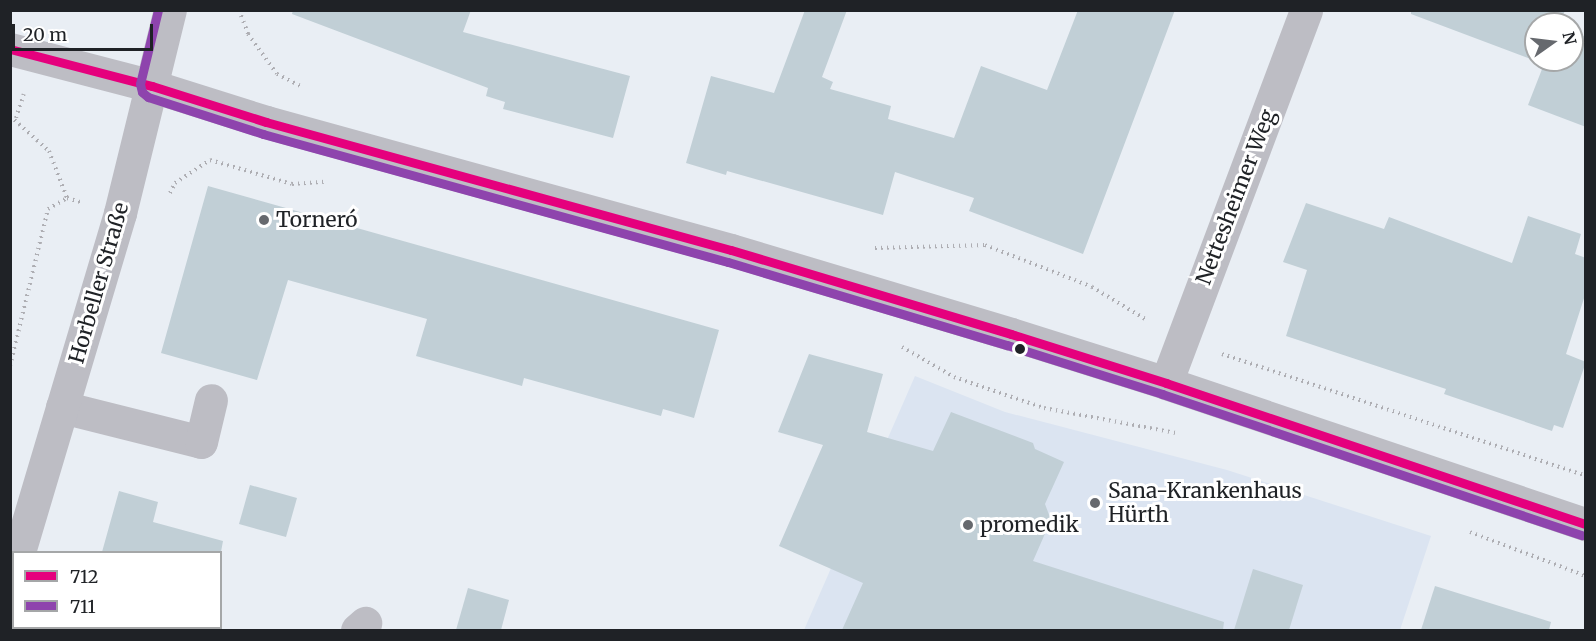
<!DOCTYPE html>
<html>
<head>
<meta charset="utf-8">
<style>
	body { margin:0 }
	#map { position:relative; width:1596px; height:641px; overflow:hidden; background:#e9eef4; font-family:Merriweather,serif }
	div>[style] { position:absolute }
	[style*='--x'] { left:calc(var(--x)*1px); top:calc(var(--y)*1px); width:calc(var(--w)*1px); rotate:calc(var(--a)*1deg) }
	.built>* { inset:0; background:#dbe4f1 }
	.building>* { inset:0; background:#c1cfd6 }
	.path>* { height:4px; margin-top:-2px; transform-origin:0; background:repeating-linear-gradient(90deg,#aeaeb3 0 1.5px,transparent 0 6px) }
	.minor>* { height:33px; margin:-16.5px; padding:0 16.5px; transform-origin:16.5px; border-radius:16.5px; background:#bdbdc4 }
	.bus-1>* { height:9px; margin:-4.5px; padding:0 4.5px; transform-origin:4.5px; border-radius:4.5px; background:#e5007d }
	.bus-2>* { height:9px; margin:-4.5px; padding:0 4.5px; transform-origin:4.5px; border-radius:4.5px; background:#8e44ad }
	.dots>* { width:16px; height:16px; translate:-50% -50%; box-sizing:border-box; border:3px solid #fff; border-radius:50% }
	span { translate:-50% -50%; white-space:nowrap; text-align:center; line-height:1.15; -webkit-text-stroke:6px #fff; paint-order:stroke }
	.street-label { font-size:21px; color:#1f2226 }
	.poi-label { font-size:21px; color:#1f2226 }
	.left { translate:0 -50%; text-align:left }
	.frame { position:absolute; inset:0; border:12px solid #1f2226; pointer-events:none }
	.legend { position:absolute; left:12px; top:551px; width:210px; height:78px; box-sizing:border-box; background:#fff; border:2px solid #a5a7a8; margin:0; padding:8px 10px; list-style:none; font-size:18px; color:#1f2226 }
	.legend li { display:flex; align-items:center; gap:12px; height:30px }
	.legend b { width:30px; border:2px solid #a5a7a8 }
	.north { position:absolute; left:1524px; top:12px; width:60px; height:60px; box-sizing:border-box; background:#fff; border:2px solid #a5a7a8; border-radius:50%; rotate:76deg; font-size:16px; font-weight:700; line-height:24px; text-align:center; color:#1f2226 }
	.north::after { content:''; display:block; margin:auto; width:21px; height:27px; background:#66696e; clip-path:polygon(50% 0,100% 100%,50% 72%,0 100%) }
	.scale { position:absolute; left:12px; top:24px; width:141px; height:27px; box-sizing:border-box; border:3px solid #1f2226; border-top:0; padding-left:8px; font-size:18px; line-height:21px; white-space:nowrap; color:#1f2226; -webkit-text-stroke:4px #fff; paint-order:stroke }
</style>
</head>
<body>
<div id="map">
	<div class="built">
		<i style="clip-path:polygon(915px 376px,1005px 412px,1227px 470px,1431px 536px,1400px 630px,804px 630px)"></i>
	</div>
	<div class="building">
		<i style="clip-path:polygon(293px 10px,471px 10px,463px 32px,630px 76px,613px 138px,503px 109px,505px 102px,486px 96px,488px 88px,292px 14px)"></i>
		<i style="clip-path:polygon(805px 10px,847px 10px,822px 77px,833px 82px,830px 89px,891px 106px,888px 119px,954px 138px,981px 66px,1047px 90px,1078px 10px,1175px 10px,1083px 254px,969px 211px,974px 198px,895px 172px,883px 215px,727px 171px,726px 175px,686px 163px,711px 76px,774px 93px)"></i>
		<i style="clip-path:polygon(1411px 10px,1565px 10px,1560px 24px,1536px 24px,1536px 60px,1572px 60px,1572px 32px,1586px 37px,1586px 127px,1528px 105px,1544px 64px,1411px 14px)"></i>
		<i style="clip-path:polygon(208px 186px,719px 330px,694px 418px,663px 409px,661px 416px,524px 378px,522px 386px,416px 356px,427px 319px,288px 280px,257px 380px,161px 353px)"></i>
		<i style="clip-path:polygon(1306px 203px,1384px 229px,1389px 217px,1512px 263px,1528px 216px,1581px 234px,1575px 254px,1586px 258px,1586px 292px,1566px 354px,1586px 362px,1563px 428px,1554px 425px,1552px 431px,1444px 394px,1446px 389px,1286px 336px,1307px 270px,1283px 262px)"></i>
		<i style="clip-path:polygon(809px 354px,883px 374px,867px 432px,933px 451px,951px 412px,1033px 443px,1035px 449px,1064px 462px,1045px 504px,1051px 520px,1033px 561px,1224px 622px,1223px 630px,842px 630px,863px 583px,779px 546px,823px 445px,778px 432px)"></i>
		<i style="clip-path:polygon(250px 485px,297px 498px,286px 537px,239px 524px)"></i>
		<i style="clip-path:polygon(119px 491px,158px 502px,153px 522px,223px 541px,221px 552px,102px 552px)"></i>
		<i style="clip-path:polygon(1253px 569px,1303px 585px,1289px 630px,1234px 630px)"></i>
		<i style="clip-path:polygon(1435px 586px,1551px 622px,1549px 630px,1421px 630px)"></i>
		<i style="clip-path:polygon(468px 588px,509px 600px,501px 630px,456px 630px)"></i>
	</div>
	<div class="path">
		<i style="--x:239;--y:10;--w:26;--a:69"></i>
		<i style="--x:248;--y:34;--w:49;--a:54.1"></i>
		<i style="--x:277;--y:74;--w:29;--a:27"></i>
		<i style="--x:10;--y:116;--w:52;--a:41.9"></i>
		<i style="--x:49;--y:151;--w:50;--a:69"></i>
		<i style="--x:67;--y:198;--w:14;--a:17"></i>
		<i style="--x:16;--y:118;--w:25;--a:-72"></i>
		<i style="--x:170;--y:193;--w:11;--a:-63"></i>
		<i style="--x:175;--y:183;--w:42;--a:-33.3"></i>
		<i style="--x:210;--y:160;--w:85;--a:16.3"></i>
		<i style="--x:292;--y:184;--w:32;--a:-4"></i>
		<i style="--x:875;--y:248;--w:110;--a:-1.6"></i>
		<i style="--x:985;--y:245;--w:115;--a:21.4"></i>
		<i style="--x:1092;--y:287;--w:64;--a:31"></i>
		<i style="--x:902;--y:347;--w:60;--a:30"></i>
		<i style="--x:954;--y:377;--w:95;--a:19"></i>
		<i style="--x:1044;--y:408;--w:134;--a:10.7"></i>
		<i style="--x:1222;--y:354;--w:384;--a:18.5"></i>
		<i style="--x:10;--y:366;--w:162;--a:-76.4"></i>
		<i style="--x:48;--y:209;--w:22;--a:-30"></i>
		<i style="--x:1470;--y:532;--w:124;--a:20.8"></i>
	</div>
	<div class="minor">
		<i style="--x:10;--y:49;--w:147;--a:14.6"></i>
		<i style="--x:152;--y:86;--w:120;--a:17.5"></i>
		<i style="--x:266;--y:122;--w:482;--a:15.4"></i>
		<i style="--x:731;--y:250;--w:292;--a:16.7"></i>
		<i style="--x:1011;--y:334;--w:163;--a:17.5"></i>
		<i style="--x:1166;--y:383;--w:443;--a:18.6"></i>
		<i style="--x:1166;--y:383;--w:398;--a:-69.4"></i>
		<i style="--x:62;--y:407;--w:143;--a:14.1"></i>
		<i style="--x:201;--y:442;--w:43;--a:-76.6"></i>
		<i style="--x:19;--y:552;--w:354;--a:-73.4"></i>
		<i style="--x:120;--y:213;--w:209;--a:-76.2"></i>
		<i style="--x:10;--y:582;--w:11;--a:-68"></i>
		<i style="--x:357;--y:630;--w:11;--a:-41"></i>
	</div>
	<div class="bus-1">
		<i style="--x:10;--y:49;--w:147;--a:14.6"></i>
		<i style="--x:152;--y:86;--w:120;--a:17.5"></i>
		<i style="--x:266;--y:122;--w:482;--a:15.4"></i>
		<i style="--x:731;--y:250;--w:292;--a:16.7"></i>
		<i style="--x:1011;--y:334;--w:163;--a:17.5"></i>
		<i style="--x:1166;--y:383;--w:443;--a:18.6"></i>
	</div>
	<div class="bus-2">
		<i style="--x:158;--y:10;--w:76;--a:103.7"></i>
		<i style="--x:140;--y:84;--w:8;--a:76"></i>
		<i style="--x:142;--y:92;--w:8;--a:40"></i>
		<i style="--x:148;--y:97;--w:121;--a:17.8"></i>
		<i style="--x:263;--y:134;--w:482;--a:15.4"></i>
		<i style="--x:728;--y:262;--w:291;--a:16.6"></i>
		<i style="--x:1007;--y:345;--w:163;--a:17.5"></i>
		<i style="--x:1162;--y:394;--w:443;--a:18.6"></i>
	</div>
	<div class="dots">
		<i style="left:264px;top:220px;background:#66696e"></i>
		<i style="left:1020px;top:349px;background:#1f2226"></i>
		<i style="left:1095px;top:503px;background:#66696e"></i>
		<i style="left:968px;top:525px;background:#66696e"></i>
	</div>
	<div class="street-label">
		<span style="left:1236px;top:197px;rotate:-69deg">Nettesheimer Weg</span>
		<span style="left:99px;top:283px;rotate:-74deg">Horbeller Straße</span>
	</div>
	<div class="poi-label">
		<span class="left" style="left:276px;top:220px">Torneró</span>
		<span class="left" style="left:1108px;top:503px">Sana-Krankenhaus<br>Hürth</span>
		<span class="left" style="left:980px;top:525px">promedik</span>
	</div>
	<div class="frame"></div>
	<ul class="legend">
	<li><b style="height:8px;background:#e5007d"></b>712</li>
	<li><b style="height:8px;background:#8e44ad"></b>711</li>
	</ul>
	<div class="north">N</div>
	<div class="scale">20 m</div>
</div>
</body>
</html>
